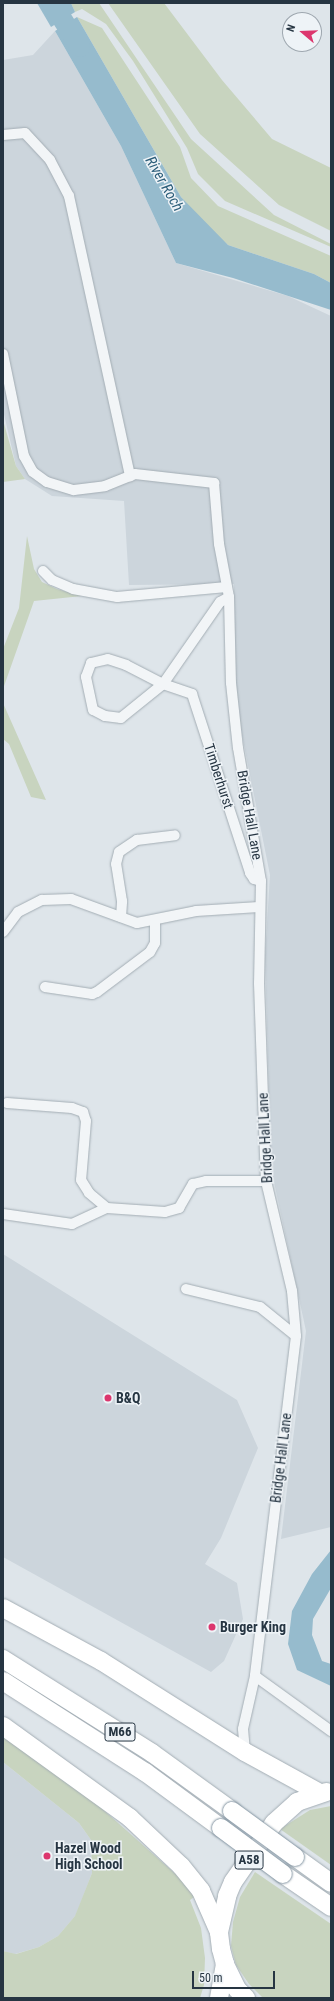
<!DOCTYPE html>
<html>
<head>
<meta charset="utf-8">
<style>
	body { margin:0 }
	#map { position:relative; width:334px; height:2001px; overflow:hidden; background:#dee5ea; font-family:"Roboto Condensed",sans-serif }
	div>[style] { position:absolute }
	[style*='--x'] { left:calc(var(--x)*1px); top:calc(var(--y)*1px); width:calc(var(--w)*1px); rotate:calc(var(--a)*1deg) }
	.built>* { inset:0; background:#ccd5dc }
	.green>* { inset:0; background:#c8d4bf }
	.water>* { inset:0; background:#96bbcd }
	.river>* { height:20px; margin:-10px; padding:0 10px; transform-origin:10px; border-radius:10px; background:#96bbcd }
	.roads { filter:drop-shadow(0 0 1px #a3adb4) drop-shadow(0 0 1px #a3adb4) }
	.street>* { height:10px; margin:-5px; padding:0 5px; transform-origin:5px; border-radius:5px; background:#f2f5f7 }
	.highway>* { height:18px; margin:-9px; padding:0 9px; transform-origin:9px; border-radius:9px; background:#fff }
	.bridges { filter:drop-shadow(0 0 1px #8495a2) drop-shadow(0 0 1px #8495a2) }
	.highway-bridge>* { height:18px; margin:-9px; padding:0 9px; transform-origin:9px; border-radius:9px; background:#fff }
	.dots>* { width:11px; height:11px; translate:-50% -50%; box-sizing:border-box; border:2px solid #eef3f7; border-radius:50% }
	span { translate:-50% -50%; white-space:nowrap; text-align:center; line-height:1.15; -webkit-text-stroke:3px #eef3f7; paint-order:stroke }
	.shield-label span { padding:1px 3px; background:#eef3f7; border:1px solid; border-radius:3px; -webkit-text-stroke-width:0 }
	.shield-label { font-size:13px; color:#263542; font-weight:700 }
	.street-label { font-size:14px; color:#263542 }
	.poi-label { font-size:14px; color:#263542; font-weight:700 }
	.left { translate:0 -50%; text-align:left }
	.water-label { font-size:15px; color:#2c5e7a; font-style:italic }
	.frame { position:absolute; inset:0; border:4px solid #263542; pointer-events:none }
	.north { position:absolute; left:282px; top:12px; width:40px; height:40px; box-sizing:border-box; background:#eef3f7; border:1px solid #9ea7af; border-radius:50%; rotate:289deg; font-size:11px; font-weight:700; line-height:16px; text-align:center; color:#263542 }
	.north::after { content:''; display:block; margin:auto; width:14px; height:18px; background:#dc366e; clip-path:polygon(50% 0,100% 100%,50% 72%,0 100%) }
	.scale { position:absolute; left:192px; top:1971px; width:83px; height:18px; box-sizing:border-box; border:2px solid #263542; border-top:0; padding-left:5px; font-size:12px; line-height:14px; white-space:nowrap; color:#263542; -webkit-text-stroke:3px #eef3f7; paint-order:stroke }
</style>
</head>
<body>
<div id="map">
	<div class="built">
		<i style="clip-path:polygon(55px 31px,121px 146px,176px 263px,288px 296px,331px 316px,331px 1527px,281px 1539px,306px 1331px,271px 1168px,265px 956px,270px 875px,233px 690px,234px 584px,129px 585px,124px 501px,52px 496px,25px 479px,16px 466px,3px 410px,3px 60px,33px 55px)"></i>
		<i style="clip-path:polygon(3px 1254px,237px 1400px,258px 1448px,221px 1538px,205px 1564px,237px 1583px,243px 1619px,224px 1661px,211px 1672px,3px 1557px)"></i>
		<i style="clip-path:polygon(3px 1762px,79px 1823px,91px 1840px,92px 1873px,76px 1915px,58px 1936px,39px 1947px,15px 1954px,3px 1951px)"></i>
	</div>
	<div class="green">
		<i style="clip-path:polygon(71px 3px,99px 3px,191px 139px,274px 215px,331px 244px,331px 247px,225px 201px,198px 174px,187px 148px,133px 61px,106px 24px,82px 9px,75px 12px)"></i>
		<i style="clip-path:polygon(108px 3px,164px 3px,222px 80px,272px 139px,331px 168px,331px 231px,279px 205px,200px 134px)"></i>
		<i style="clip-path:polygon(77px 17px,102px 28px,180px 147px,191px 178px,218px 206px,331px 256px,331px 283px,314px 274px,228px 245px,207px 227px,181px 197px)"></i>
		<i style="clip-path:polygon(3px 420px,16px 466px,25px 479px,3px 482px)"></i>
		<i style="clip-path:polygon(27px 536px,34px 569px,42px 582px,57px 589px,82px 596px,34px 601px,3px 689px,3px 649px,19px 608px)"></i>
		<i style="clip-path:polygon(3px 703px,46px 800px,31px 797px,9px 744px,3px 739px)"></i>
		<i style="clip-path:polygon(3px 1733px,90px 1798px,180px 1878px,194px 1897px,190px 1900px,201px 1928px,205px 1958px,204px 1985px,200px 1998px,3px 1998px,3px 1951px,16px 1954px,39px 1947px,58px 1936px,75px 1916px,92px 1873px,91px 1840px,79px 1823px,3px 1762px)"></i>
		<i style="clip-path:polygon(331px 1806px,331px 1865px,280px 1829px,310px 1810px)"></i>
		<i style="clip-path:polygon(255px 1872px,331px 1924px,331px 1998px,263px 1998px,249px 1984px,236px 1965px,231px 1946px,233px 1922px,240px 1897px)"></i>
	</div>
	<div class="water">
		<i style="clip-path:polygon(37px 3px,71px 3px,75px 12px,51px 27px)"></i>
		<i style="clip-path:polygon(77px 17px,181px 197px,228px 245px,314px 274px,331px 283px,331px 310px,233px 278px,176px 263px,121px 146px,55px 31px)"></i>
		<i style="clip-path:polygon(331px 1550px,331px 1588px,313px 1619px,312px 1635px,322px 1661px,331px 1664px,331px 1686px,297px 1670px,288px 1644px,292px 1611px,312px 1574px)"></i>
	</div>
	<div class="river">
		<i style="--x:52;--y:3;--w:52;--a:57.5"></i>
	</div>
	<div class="roads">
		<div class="street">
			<i style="--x:3;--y:135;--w:22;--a:-5"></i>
			<i style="--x:25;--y:133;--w:37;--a:47"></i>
			<i style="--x:50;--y:160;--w:41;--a:62.2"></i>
			<i style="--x:69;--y:196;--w:287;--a:77.7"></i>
			<i style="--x:3;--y:354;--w:104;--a:78.4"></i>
			<i style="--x:24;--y:456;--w:18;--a:61"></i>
			<i style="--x:33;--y:472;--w:17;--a:36"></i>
			<i style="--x:47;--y:482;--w:28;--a:17"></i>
			<i style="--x:74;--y:490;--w:31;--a:-7"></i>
			<i style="--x:105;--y:486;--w:32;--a:-22"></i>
			<i style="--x:135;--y:474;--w:80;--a:6.5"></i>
			<i style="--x:214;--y:483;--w:61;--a:85.3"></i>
			<i style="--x:219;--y:544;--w:54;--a:79.3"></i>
			<i style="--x:229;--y:597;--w:86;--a:88.7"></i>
			<i style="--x:231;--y:683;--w:65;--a:83.9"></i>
			<i style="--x:238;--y:748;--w:135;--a:80.2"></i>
			<i style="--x:261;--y:881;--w:102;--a:91.1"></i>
			<i style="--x:259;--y:983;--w:198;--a:88"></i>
			<i style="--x:266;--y:1181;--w:113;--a:76.7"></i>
			<i style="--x:292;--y:1291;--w:45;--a:84.9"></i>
			<i style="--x:296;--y:1336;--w:342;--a:96.9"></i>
			<i style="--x:255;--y:1676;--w:54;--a:102.8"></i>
			<i style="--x:243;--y:1729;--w:23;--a:85"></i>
			<i style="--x:43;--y:571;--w:13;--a:45"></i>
			<i style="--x:52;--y:580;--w:23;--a:23"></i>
			<i style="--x:73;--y:589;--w:45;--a:10.3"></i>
			<i style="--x:117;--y:597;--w:110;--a:-5.2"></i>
			<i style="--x:229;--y:597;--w:10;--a:151"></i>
			<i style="--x:220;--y:602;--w:100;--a:124.8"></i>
			<i style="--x:163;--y:684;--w:54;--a:141"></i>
			<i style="--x:121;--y:718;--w:16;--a:-173"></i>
			<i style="--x:105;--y:716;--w:13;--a:-153"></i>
			<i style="--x:93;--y:710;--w:34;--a:-102"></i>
			<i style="--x:86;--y:677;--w:15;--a:-70"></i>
			<i style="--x:91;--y:663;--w:17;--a:-13"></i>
			<i style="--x:108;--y:659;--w:19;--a:18"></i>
			<i style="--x:126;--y:665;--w:42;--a:27.2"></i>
			<i style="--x:163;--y:684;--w:31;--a:19"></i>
			<i style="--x:192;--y:694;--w:188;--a:72"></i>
			<i style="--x:250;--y:873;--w:7;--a:56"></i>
			<i style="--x:254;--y:879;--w:7;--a:16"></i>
			<i style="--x:121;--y:917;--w:16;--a:-86"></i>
			<i style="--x:122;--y:901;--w:37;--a:-99"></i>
			<i style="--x:116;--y:864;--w:12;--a:-76"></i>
			<i style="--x:119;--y:852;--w:22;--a:-34"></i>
			<i style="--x:137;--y:840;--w:38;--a:-7"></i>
			<i style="--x:3;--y:932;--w:25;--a:-53"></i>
			<i style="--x:18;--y:912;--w:27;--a:-27"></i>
			<i style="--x:42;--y:900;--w:29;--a:-2"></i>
			<i style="--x:71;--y:899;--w:70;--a:20"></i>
			<i style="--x:137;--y:923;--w:60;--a:-11.5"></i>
			<i style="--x:196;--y:911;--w:63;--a:-3.6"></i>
			<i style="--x:45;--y:987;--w:48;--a:8.5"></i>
			<i style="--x:92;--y:994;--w:5;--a:-22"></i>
			<i style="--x:97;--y:992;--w:66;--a:-37"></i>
			<i style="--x:150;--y:952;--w:10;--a:-61"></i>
			<i style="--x:155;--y:943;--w:22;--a:-90"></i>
			<i style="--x:7;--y:1103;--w:65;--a:4.4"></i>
			<i style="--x:72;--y:1108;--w:12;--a:20"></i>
			<i style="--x:83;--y:1112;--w:9;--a:72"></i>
			<i style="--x:86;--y:1121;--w:59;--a:94.8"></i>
			<i style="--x:81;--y:1180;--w:15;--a:58"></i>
			<i style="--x:89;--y:1193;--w:23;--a:40"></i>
			<i style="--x:3;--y:1214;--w:70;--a:8.2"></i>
			<i style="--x:72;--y:1224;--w:38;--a:-25"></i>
			<i style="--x:107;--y:1208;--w:58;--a:3.9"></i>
			<i style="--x:165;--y:1212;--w:15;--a:-16"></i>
			<i style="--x:179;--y:1208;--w:28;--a:-60"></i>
			<i style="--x:193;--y:1184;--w:13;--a:-13"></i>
			<i style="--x:206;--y:1181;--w:60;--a:0"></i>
			<i style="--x:186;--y:1289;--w:76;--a:13.7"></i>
			<i style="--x:260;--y:1307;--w:46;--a:38.9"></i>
			<i style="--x:255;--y:1676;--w:94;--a:35.9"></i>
		</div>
		<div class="highway">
			<i style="--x:3;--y:1608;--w:111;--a:28.4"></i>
			<i style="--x:101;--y:1661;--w:170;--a:32.3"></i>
			<i style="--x:245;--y:1752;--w:85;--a:28.7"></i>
			<i style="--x:3;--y:1659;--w:176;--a:32.2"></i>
			<i style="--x:152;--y:1753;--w:99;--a:35.9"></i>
			<i style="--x:3;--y:1681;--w:169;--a:32.7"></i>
			<i style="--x:145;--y:1772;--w:94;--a:36.4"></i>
			<i style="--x:3;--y:1726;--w:157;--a:35.9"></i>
			<i style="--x:130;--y:1818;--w:70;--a:43.3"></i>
			<i style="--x:181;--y:1866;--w:32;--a:51"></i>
			<i style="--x:201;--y:1891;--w:45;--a:66.3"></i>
			<i style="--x:295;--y:1857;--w:44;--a:35.8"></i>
			<i style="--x:283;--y:1874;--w:58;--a:34.5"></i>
			<i style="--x:219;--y:1998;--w:35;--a:-80"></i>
			<i style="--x:246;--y:1998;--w:13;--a:-135"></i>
			<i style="--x:237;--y:1989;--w:28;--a:-116"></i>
			<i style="--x:225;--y:1964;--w:16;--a:-105"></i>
			<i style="--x:221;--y:1949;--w:17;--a:-97"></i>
			<i style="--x:219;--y:1932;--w:37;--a:-77"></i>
			<i style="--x:227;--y:1896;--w:15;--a:-67"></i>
			<i style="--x:233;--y:1882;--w:72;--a:-55.2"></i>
			<i style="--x:274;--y:1823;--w:31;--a:-42"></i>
			<i style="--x:297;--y:1802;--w:31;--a:-19"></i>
		</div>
	</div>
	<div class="bridges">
		<div class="highway-bridge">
			<i style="--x:232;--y:1811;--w:78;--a:36.1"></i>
			<i style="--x:221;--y:1828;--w:77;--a:36.6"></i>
		</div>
	</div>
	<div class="dots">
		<i style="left:108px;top:1398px;background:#dc366e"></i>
		<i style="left:212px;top:1627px;background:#dc366e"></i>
		<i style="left:47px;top:1856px;background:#dc366e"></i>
	</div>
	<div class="shield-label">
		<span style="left:120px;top:1732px">M66</span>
		<span style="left:249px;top:1860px">A58</span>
	</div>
	<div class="street-label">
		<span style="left:219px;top:776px;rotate:72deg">Timberhurst</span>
		<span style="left:250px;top:815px;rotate:80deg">Bridge Hall Lane</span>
		<span style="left:265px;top:1138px;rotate:-93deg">Bridge Hall Lane</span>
		<span style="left:281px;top:1458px;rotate:-83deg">Bridge Hall Lane</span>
	</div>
	<div class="poi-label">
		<span class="left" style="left:116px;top:1398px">B&amp;Q</span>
		<span class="left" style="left:220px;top:1627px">Burger King</span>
		<span class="left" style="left:55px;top:1856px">Hazel Wood<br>High School</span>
	</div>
	<div class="water-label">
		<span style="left:164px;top:184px;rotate:60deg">River Roch</span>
	</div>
	<div class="frame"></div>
	<div class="north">N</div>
	<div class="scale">50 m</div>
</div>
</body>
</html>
